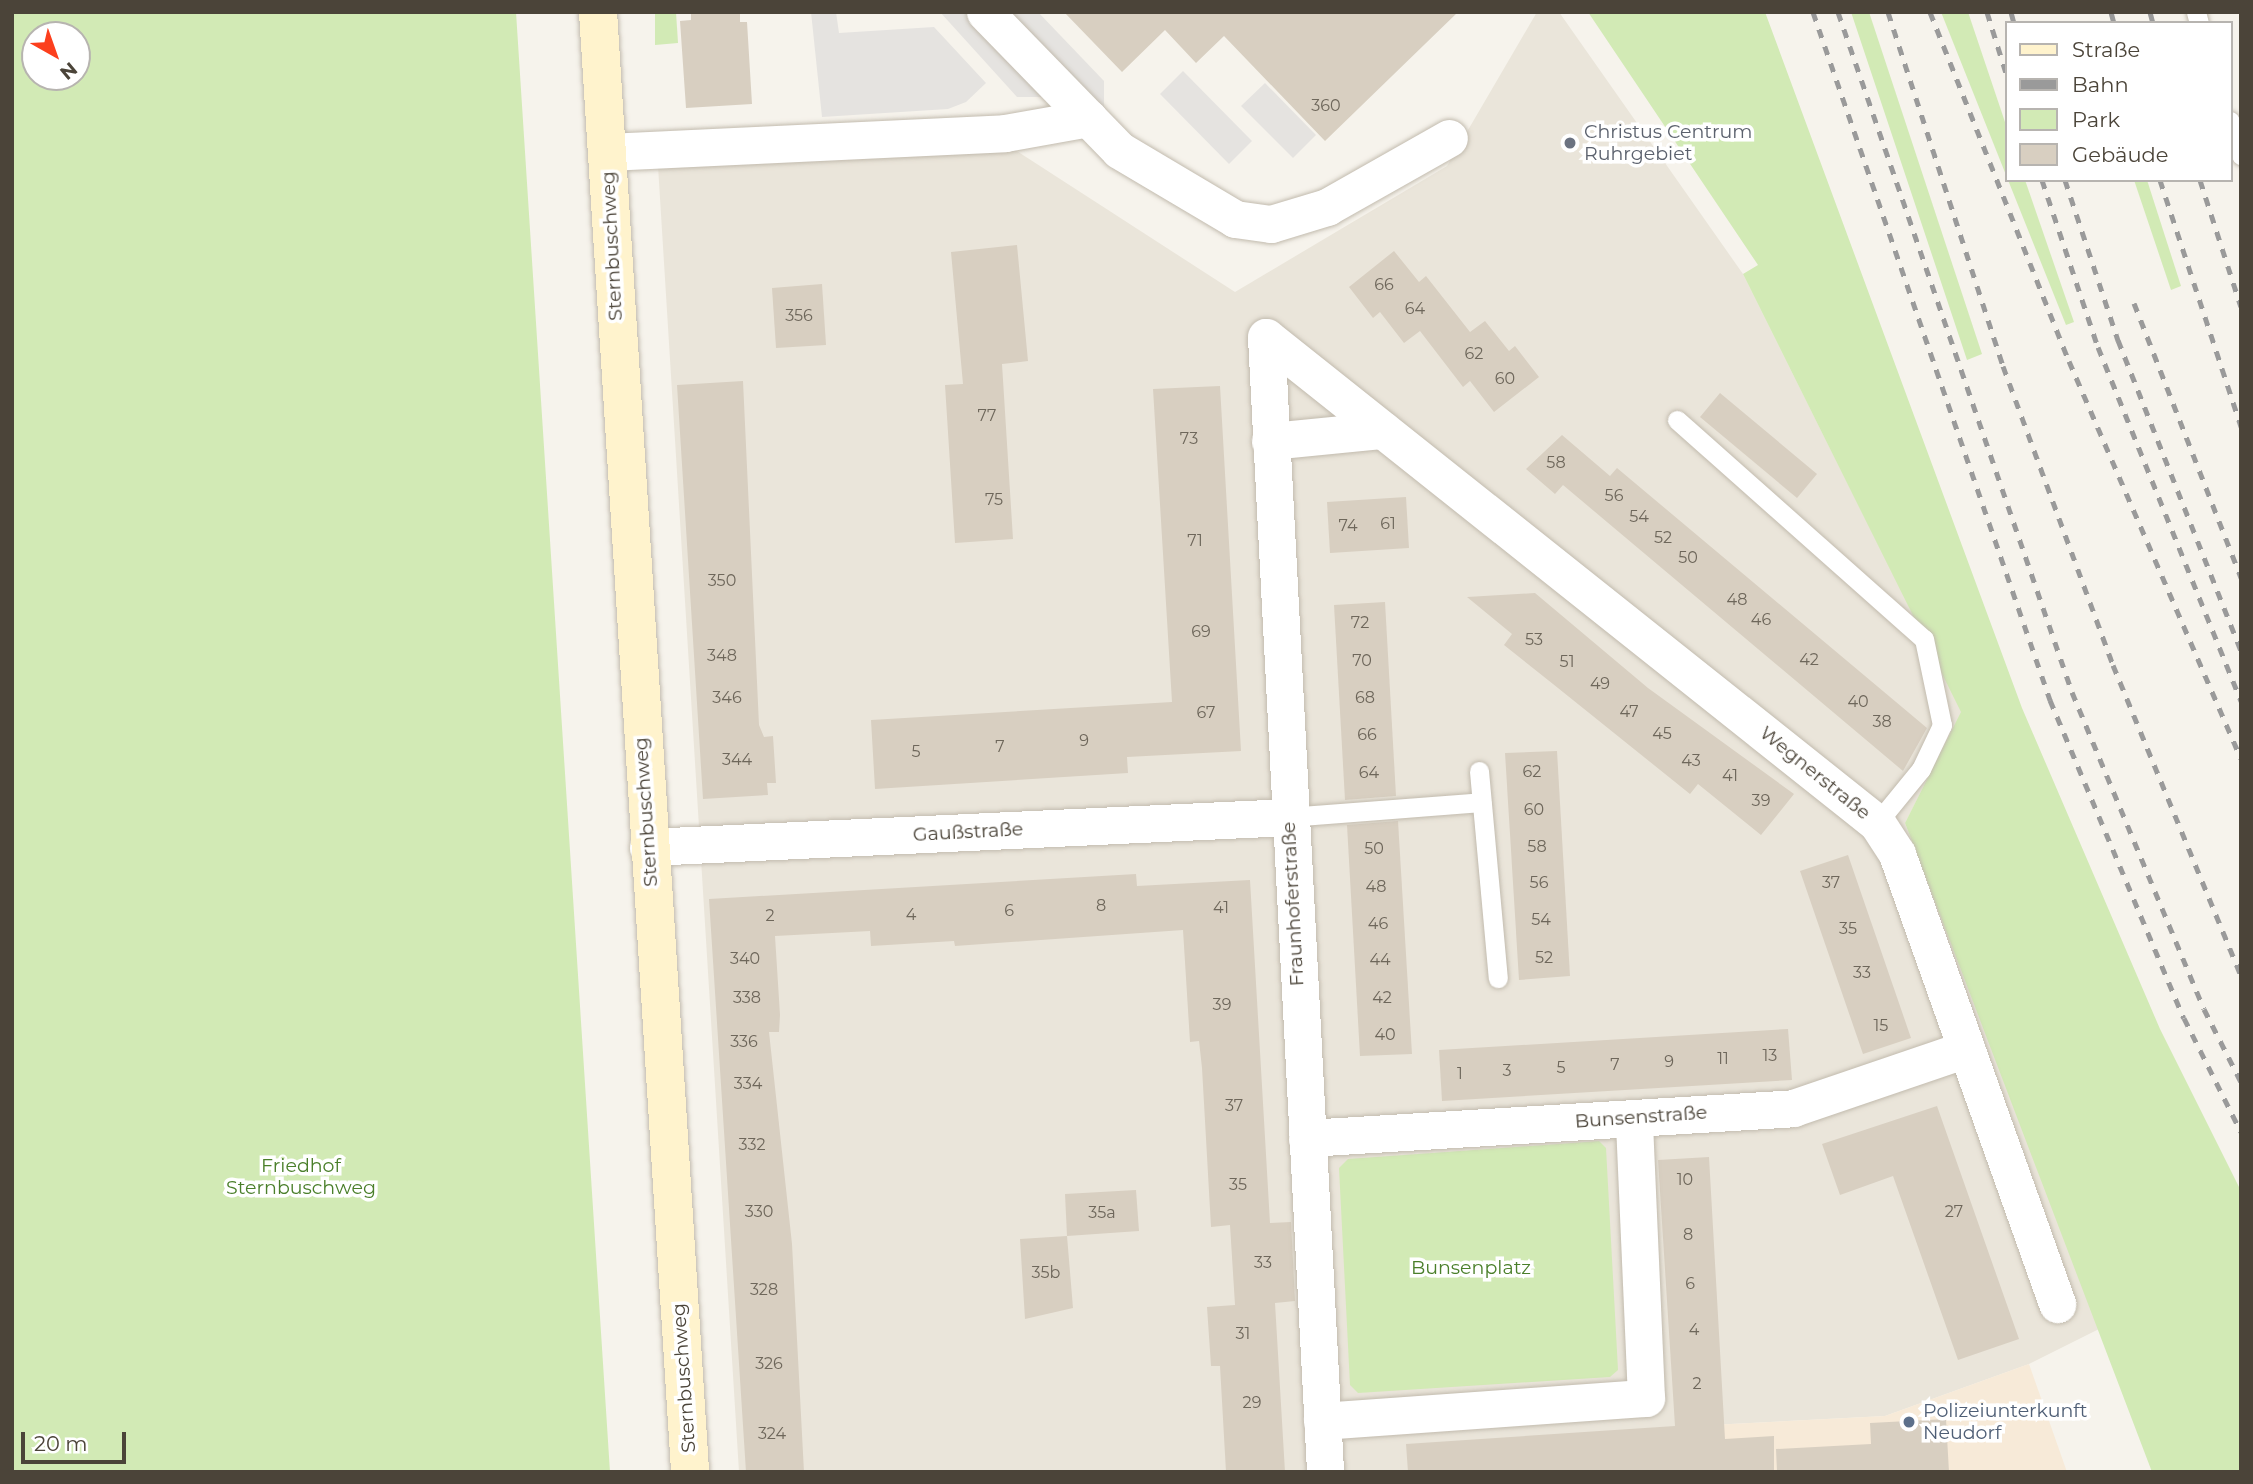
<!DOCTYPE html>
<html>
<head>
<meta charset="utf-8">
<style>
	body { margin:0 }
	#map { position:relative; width:2253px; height:1484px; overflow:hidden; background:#f6f3ec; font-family:Montserrat,sans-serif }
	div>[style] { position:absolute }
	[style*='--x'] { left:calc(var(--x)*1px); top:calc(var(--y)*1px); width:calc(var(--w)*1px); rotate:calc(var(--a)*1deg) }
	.residential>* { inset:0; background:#eae5da }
	.commercial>* { inset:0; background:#f7ead8 }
	.green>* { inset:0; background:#d2eab5 }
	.parking>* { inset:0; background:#e5e3e0 }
	.building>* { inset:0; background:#d8cfc1 }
	.roads { filter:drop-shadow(0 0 2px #c2bbae) drop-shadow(0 0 2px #c2bbae) }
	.lane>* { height:19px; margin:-9.5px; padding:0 9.5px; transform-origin:9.5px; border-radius:9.5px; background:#fff }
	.street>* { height:37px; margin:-18.5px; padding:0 18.5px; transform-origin:18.5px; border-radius:18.5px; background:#fff }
	.secondary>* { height:38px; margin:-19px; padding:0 19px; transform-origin:19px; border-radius:19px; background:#fff3cd }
	.rail>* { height:5px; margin-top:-2.5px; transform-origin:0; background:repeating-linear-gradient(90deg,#9a9a9a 0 9px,transparent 0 18px) }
	.dots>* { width:19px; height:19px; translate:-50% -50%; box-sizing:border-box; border:4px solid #fff; border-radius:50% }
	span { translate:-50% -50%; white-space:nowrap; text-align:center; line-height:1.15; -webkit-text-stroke:7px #fff; paint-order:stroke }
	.number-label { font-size:16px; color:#6e675b }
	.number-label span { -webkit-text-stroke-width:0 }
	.worship-label { font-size:19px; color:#5b616d }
	.left { translate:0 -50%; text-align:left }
	.street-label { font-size:19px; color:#4b4439 }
	.park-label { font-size:19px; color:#4a7f2a }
	.service-label { font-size:19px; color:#4e5e75 }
	.frame { position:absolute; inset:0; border:14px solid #4b4439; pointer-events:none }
	.legend { position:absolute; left:2005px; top:21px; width:228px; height:161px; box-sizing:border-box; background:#fff; border:2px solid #b7b4b0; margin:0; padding:9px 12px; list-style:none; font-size:21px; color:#4b4439 }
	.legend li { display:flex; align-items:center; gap:14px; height:35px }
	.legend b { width:35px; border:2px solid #b7b4b0 }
	.north { position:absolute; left:21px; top:21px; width:70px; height:70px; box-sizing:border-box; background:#fff; border:2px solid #b7b4b0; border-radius:50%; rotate:140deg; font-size:19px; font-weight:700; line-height:28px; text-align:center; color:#4b4439 }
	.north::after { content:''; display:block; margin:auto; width:24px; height:32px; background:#fc3f1d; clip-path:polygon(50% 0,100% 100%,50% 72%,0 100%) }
	.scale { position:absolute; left:21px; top:1432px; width:105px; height:32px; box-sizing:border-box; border:4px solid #4b4439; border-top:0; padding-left:9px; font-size:21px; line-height:24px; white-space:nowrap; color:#4b4439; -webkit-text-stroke:5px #fff; paint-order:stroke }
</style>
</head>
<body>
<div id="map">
	<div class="residential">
		<i style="clip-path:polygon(1537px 12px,1559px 12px,1743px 274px,1962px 712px,1905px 823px,2099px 1329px,2029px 1364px,1885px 1416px,1652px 1428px,1652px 1472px,739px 1472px,658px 166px,1012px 148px,1235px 292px,1447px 166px)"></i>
	</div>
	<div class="commercial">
		<i style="clip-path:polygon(2029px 1364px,2067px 1472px,1652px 1472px,1652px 1428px,1885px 1416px)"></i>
	</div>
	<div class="green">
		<i style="clip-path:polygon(evenodd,12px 12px,516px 12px,610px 1472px,12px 1472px,12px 12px,77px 35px,77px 77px,35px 77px,35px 35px,77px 35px)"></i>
		<i style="clip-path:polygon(655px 12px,676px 12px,678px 43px,655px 45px)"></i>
		<i style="clip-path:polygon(1588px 12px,1765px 12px,2022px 708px,2160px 1029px,2241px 1191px,2241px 1472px,2152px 1472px,1905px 823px,1961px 712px,1743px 274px,1758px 265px)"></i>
		<i style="clip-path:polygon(1851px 12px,1869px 12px,1982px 354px,1967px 360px)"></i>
		<i style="clip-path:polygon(1941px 12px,1968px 12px,2006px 125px,2006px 175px)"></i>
		<i style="clip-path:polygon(2008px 180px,2025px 180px,2074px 322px,2066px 325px)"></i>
		<i style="clip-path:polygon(2134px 180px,2147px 180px,2181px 286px,2171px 290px)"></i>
		<i style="clip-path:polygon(1599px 1141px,1606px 1148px,1618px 1370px,1610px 1377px,1358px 1393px,1350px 1385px,1339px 1168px,1348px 1159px)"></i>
	</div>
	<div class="parking">
		<i style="clip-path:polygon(811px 12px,836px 12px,839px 33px,934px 27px,986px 83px,966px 102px,948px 109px,822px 117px)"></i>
		<i style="clip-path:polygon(940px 12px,973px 12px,1051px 97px,1017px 97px)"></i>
		<i style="clip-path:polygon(1007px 12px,1038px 12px,1104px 81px,1104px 115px)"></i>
		<i style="clip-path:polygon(1183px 71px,1252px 141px,1229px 164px,1160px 94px)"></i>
		<i style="clip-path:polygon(1265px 83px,1316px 135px,1293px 158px,1241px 106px)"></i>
	</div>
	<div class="building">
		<i style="clip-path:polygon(691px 12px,740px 12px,740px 22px,747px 22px,752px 104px,686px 108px,680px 21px,691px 20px)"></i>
		<i style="clip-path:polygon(1064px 12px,1458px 12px,1325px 141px,1224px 36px,1196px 63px,1165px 30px,1122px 72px)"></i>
		<i style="clip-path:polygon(1017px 245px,1028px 361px,1002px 364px,1013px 539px,955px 543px,945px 385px,963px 384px,951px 252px)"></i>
		<i style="clip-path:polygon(1394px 251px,1419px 282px,1426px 276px,1470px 332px,1485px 321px,1509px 351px,1515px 346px,1539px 377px,1494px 412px,1470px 381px,1463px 387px,1420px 331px,1404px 343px,1380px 312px,1373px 318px,1349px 287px)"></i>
		<i style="clip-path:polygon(822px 284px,826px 345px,776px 348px,772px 288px)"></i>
		<i style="clip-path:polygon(743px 381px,759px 725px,764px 737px,773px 736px,776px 783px,767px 783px,768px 795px,703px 799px,677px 385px)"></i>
		<i style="clip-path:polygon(1220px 386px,1241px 751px,1127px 757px,1128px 773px,875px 789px,871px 720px,1172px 702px,1153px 389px)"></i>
		<i style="clip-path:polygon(1720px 393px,1817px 474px,1797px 498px,1700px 417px)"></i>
		<i style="clip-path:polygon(1562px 435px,1610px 476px,1617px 468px,1927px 728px,1903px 771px,1563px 485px,1555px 494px,1526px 469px)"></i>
		<i style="clip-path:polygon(1406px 497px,1409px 548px,1330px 553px,1327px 502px)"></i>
		<i style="clip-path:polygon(1535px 593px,1648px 688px,1794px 794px,1761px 835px,1698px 784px,1690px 794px,1553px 684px,1504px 645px,1512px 634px,1467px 597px)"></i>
		<i style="clip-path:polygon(1385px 602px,1396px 796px,1345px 800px,1334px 605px)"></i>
		<i style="clip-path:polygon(1557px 751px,1570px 976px,1519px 980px,1505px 753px)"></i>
		<i style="clip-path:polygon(1398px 821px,1412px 1054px,1360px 1056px,1347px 825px)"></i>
		<i style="clip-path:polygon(1848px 855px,1911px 1038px,1863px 1054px,1800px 871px)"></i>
		<i style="clip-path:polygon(1136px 874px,1137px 886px,1250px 880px,1270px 1223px,1291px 1222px,1295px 1301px,1275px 1303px,1285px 1472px,1226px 1472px,1220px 1366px,1211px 1366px,1207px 1307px,1235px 1305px,1230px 1225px,1211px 1227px,1202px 1068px,1199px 1041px,1190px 1042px,1183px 930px,955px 946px,954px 941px,871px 946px,870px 931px,775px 936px,780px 1015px,779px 1032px,769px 1032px,792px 1244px,804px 1472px,746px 1472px,709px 899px)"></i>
		<i style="clip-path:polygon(1788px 1029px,1792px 1080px,1442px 1101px,1439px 1050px)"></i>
		<i style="clip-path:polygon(1937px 1106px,2019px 1339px,1958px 1360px,1893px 1176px,1840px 1195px,1822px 1144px)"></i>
		<i style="clip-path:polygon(1709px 1157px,1725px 1439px,1774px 1436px,1774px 1472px,1408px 1472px,1406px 1444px,1675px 1426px,1658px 1160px)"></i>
		<i style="clip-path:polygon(1136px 1190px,1139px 1231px,1067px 1236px,1065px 1194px)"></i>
		<i style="clip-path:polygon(1067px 1236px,1073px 1308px,1025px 1319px,1020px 1239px)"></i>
		<i style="clip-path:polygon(1946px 1419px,1949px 1472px,1777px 1472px,1776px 1449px,1871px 1444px,1870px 1423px)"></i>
	</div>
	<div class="roads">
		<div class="lane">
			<i style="--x:2196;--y:12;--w:11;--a:75"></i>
			<i style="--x:2230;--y:121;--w:36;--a:72"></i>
			<i style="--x:1677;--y:420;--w:330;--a:41.6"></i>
			<i style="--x:1924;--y:639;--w:88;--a:78.2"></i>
			<i style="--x:1942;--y:725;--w:49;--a:115.5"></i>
			<i style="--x:1921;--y:769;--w:70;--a:129.2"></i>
			<i style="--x:1479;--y:771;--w:208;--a:84.8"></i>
			<i style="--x:1288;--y:817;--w:194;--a:-4.4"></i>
		</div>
		<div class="street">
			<i style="--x:985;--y:12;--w:192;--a:45.8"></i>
			<i style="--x:1119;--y:150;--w:135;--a:30.7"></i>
			<i style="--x:1235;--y:219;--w:36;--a:8"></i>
			<i style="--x:1271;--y:224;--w:59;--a:-16.9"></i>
			<i style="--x:1327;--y:207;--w:140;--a:-29.5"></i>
			<i style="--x:607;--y:152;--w:398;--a:-2.7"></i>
			<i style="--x:1005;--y:133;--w:85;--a:-10.1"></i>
			<i style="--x:1266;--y:337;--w:781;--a:38.5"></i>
			<i style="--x:1877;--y:823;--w:37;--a:57"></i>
			<i style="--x:1897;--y:854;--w:478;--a:70.4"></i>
			<i style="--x:1266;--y:337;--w:1137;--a:87.02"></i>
			<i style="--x:1270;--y:441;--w:113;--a:-5.6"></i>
			<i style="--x:648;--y:847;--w:641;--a:-2.68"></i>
			<i style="--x:1307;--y:1138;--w:487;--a:-3.5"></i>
			<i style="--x:1793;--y:1108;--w:183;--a:-18.8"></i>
			<i style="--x:1322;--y:1421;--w:325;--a:-4.1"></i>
			<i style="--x:1646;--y:1398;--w:280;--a:-92.5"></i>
		</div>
		<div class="secondary">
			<i style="--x:598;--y:12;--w:1463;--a:86.39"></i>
		</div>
	</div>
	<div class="rail">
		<i style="--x:1813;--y:12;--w:728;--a:70.99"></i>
		<i style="--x:2050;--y:700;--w:345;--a:67.2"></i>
		<i style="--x:2184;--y:1018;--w:127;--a:63.4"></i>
		<i style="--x:1838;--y:12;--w:719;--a:71.01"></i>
		<i style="--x:2072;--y:692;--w:343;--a:67.4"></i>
		<i style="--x:2204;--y:1009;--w:82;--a:63.1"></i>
		<i style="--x:1888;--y:12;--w:372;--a:72"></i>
		<i style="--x:2003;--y:366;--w:319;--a:69.8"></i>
		<i style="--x:2113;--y:665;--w:335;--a:67.6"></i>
		<i style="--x:1930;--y:12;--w:376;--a:68.3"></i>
		<i style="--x:2069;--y:361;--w:433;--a:66.6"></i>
		<i style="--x:1987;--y:12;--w:64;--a:72.7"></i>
		<i style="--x:2011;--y:12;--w:11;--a:75"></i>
		<i style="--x:2111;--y:12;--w:11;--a:75"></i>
		<i style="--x:2150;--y:12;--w:11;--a:75"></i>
		<i style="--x:2042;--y:180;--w:176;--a:71.5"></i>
		<i style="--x:2098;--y:347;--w:382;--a:68"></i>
		<i style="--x:2065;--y:180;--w:169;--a:71.7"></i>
		<i style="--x:2118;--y:340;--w:334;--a:68.4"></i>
		<i style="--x:2160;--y:180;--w:260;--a:71.8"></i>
		<i style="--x:2200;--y:180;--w:133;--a:72.1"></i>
		<i style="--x:2134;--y:303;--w:295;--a:68.7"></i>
	</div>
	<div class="dots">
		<i style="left:1570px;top:143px;background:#6b7280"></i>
		<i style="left:1909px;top:1422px;background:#5c6f8a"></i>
	</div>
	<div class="number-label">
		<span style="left:1326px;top:106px">360</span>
		<span style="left:1384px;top:285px">66</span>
		<span style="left:1415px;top:309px">64</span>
		<span style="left:799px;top:316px">356</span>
		<span style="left:1474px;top:354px">62</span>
		<span style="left:1505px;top:379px">60</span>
		<span style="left:987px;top:416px">77</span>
		<span style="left:1189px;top:439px">73</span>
		<span style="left:1556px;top:463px">58</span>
		<span style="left:1614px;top:496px">56</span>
		<span style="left:994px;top:500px">75</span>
		<span style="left:1639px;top:517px">54</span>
		<span style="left:1388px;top:524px">61</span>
		<span style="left:1348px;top:526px">74</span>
		<span style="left:1663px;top:538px">52</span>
		<span style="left:1195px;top:541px">71</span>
		<span style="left:1688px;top:558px">50</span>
		<span style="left:722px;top:581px">350</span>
		<span style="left:1737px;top:600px">48</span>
		<span style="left:1761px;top:620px">46</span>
		<span style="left:1360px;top:623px">72</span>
		<span style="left:1201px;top:632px">69</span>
		<span style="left:1534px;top:640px">53</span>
		<span style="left:722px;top:656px">348</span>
		<span style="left:1809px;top:660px">42</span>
		<span style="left:1362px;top:661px">70</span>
		<span style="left:1567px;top:662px">51</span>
		<span style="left:1600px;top:684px">49</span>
		<span style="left:727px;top:698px">346</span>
		<span style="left:1365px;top:698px">68</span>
		<span style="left:1858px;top:702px">40</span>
		<span style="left:1629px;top:712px">47</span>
		<span style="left:1206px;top:713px">67</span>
		<span style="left:1882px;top:722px">38</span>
		<span style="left:1662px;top:734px">45</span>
		<span style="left:1367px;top:735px">66</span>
		<span style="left:1084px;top:741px">9</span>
		<span style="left:1000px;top:747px">7</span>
		<span style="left:916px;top:752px">5</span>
		<span style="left:737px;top:760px">344</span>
		<span style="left:1691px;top:761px">43</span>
		<span style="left:1532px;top:772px">62</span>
		<span style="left:1369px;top:773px">64</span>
		<span style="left:1730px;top:776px">41</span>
		<span style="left:1761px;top:801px">39</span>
		<span style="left:1534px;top:810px">60</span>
		<span style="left:1537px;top:847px">58</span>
		<span style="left:1374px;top:849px">50</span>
		<span style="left:1539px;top:883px">56</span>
		<span style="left:1831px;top:883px">37</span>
		<span style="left:1376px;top:887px">48</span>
		<span style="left:1101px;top:906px">8</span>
		<span style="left:1221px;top:908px">41</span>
		<span style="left:1009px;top:911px">6</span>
		<span style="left:911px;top:915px">4</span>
		<span style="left:770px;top:916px">2</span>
		<span style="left:1541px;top:920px">54</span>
		<span style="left:1378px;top:924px">46</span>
		<span style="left:1848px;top:929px">35</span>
		<span style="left:1544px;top:958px">52</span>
		<span style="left:745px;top:959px">340</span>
		<span style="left:1380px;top:960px">44</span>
		<span style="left:1862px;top:973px">33</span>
		<span style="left:747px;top:998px">338</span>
		<span style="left:1382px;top:998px">42</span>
		<span style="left:1222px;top:1005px">39</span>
		<span style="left:1881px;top:1026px">15</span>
		<span style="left:1385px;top:1035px">40</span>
		<span style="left:744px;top:1042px">336</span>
		<span style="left:1770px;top:1056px">13</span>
		<span style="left:1723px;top:1059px">11</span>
		<span style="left:1669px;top:1062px">9</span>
		<span style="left:1615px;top:1065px">7</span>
		<span style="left:1561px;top:1068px">5</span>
		<span style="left:1507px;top:1071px">3</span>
		<span style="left:1460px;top:1074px">1</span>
		<span style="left:748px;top:1084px">334</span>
		<span style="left:1234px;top:1106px">37</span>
		<span style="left:752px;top:1145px">332</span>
		<span style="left:1685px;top:1180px">10</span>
		<span style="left:1238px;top:1185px">35</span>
		<span style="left:759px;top:1212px">330</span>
		<span style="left:1954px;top:1212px">27</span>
		<span style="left:1102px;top:1213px">35a</span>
		<span style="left:1688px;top:1235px">8</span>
		<span style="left:1263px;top:1263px">33</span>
		<span style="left:1046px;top:1273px">35b</span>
		<span style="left:1690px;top:1284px">6</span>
		<span style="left:764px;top:1290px">328</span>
		<span style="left:1694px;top:1330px">4</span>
		<span style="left:1243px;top:1334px">31</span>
		<span style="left:769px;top:1364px">326</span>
		<span style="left:1697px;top:1384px">2</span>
		<span style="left:1252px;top:1403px">29</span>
		<span style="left:772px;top:1434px">324</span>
	</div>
	<div class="worship-label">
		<span class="left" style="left:1584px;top:143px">Christus Centrum<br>Ruhrgebiet</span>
	</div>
	<div class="street-label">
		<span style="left:612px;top:246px;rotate:-93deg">Sternbuschweg</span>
		<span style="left:1815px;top:773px;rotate:39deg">Wegnerstraße</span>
		<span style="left:646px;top:812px;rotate:-94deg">Sternbuschweg</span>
		<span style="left:968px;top:832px;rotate:-3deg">Gaußstraße</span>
		<span style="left:1293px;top:904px;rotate:-93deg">Fraunhoferstraße</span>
		<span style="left:1641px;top:1117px;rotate:-4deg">Bunsenstraße</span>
		<span style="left:684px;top:1378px;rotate:-94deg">Sternbuschweg</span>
	</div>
	<div class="park-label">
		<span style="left:301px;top:1177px">Friedhof<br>Sternbuschweg</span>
		<span style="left:1471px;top:1268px">Bunsenplatz</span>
	</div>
	<div class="service-label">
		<span class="left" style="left:1923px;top:1422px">Polizeiunterkunft<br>Neudorf</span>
	</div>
	<div class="frame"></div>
	<ul class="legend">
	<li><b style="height:9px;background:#fff3cd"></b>Straße</li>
	<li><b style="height:9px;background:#9a9a9a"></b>Bahn</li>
	<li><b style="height:19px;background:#d2eab5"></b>Park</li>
	<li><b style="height:19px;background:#d8cfc1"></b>Gebäude</li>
	</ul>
	<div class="north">N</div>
	<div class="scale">20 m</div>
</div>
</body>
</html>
